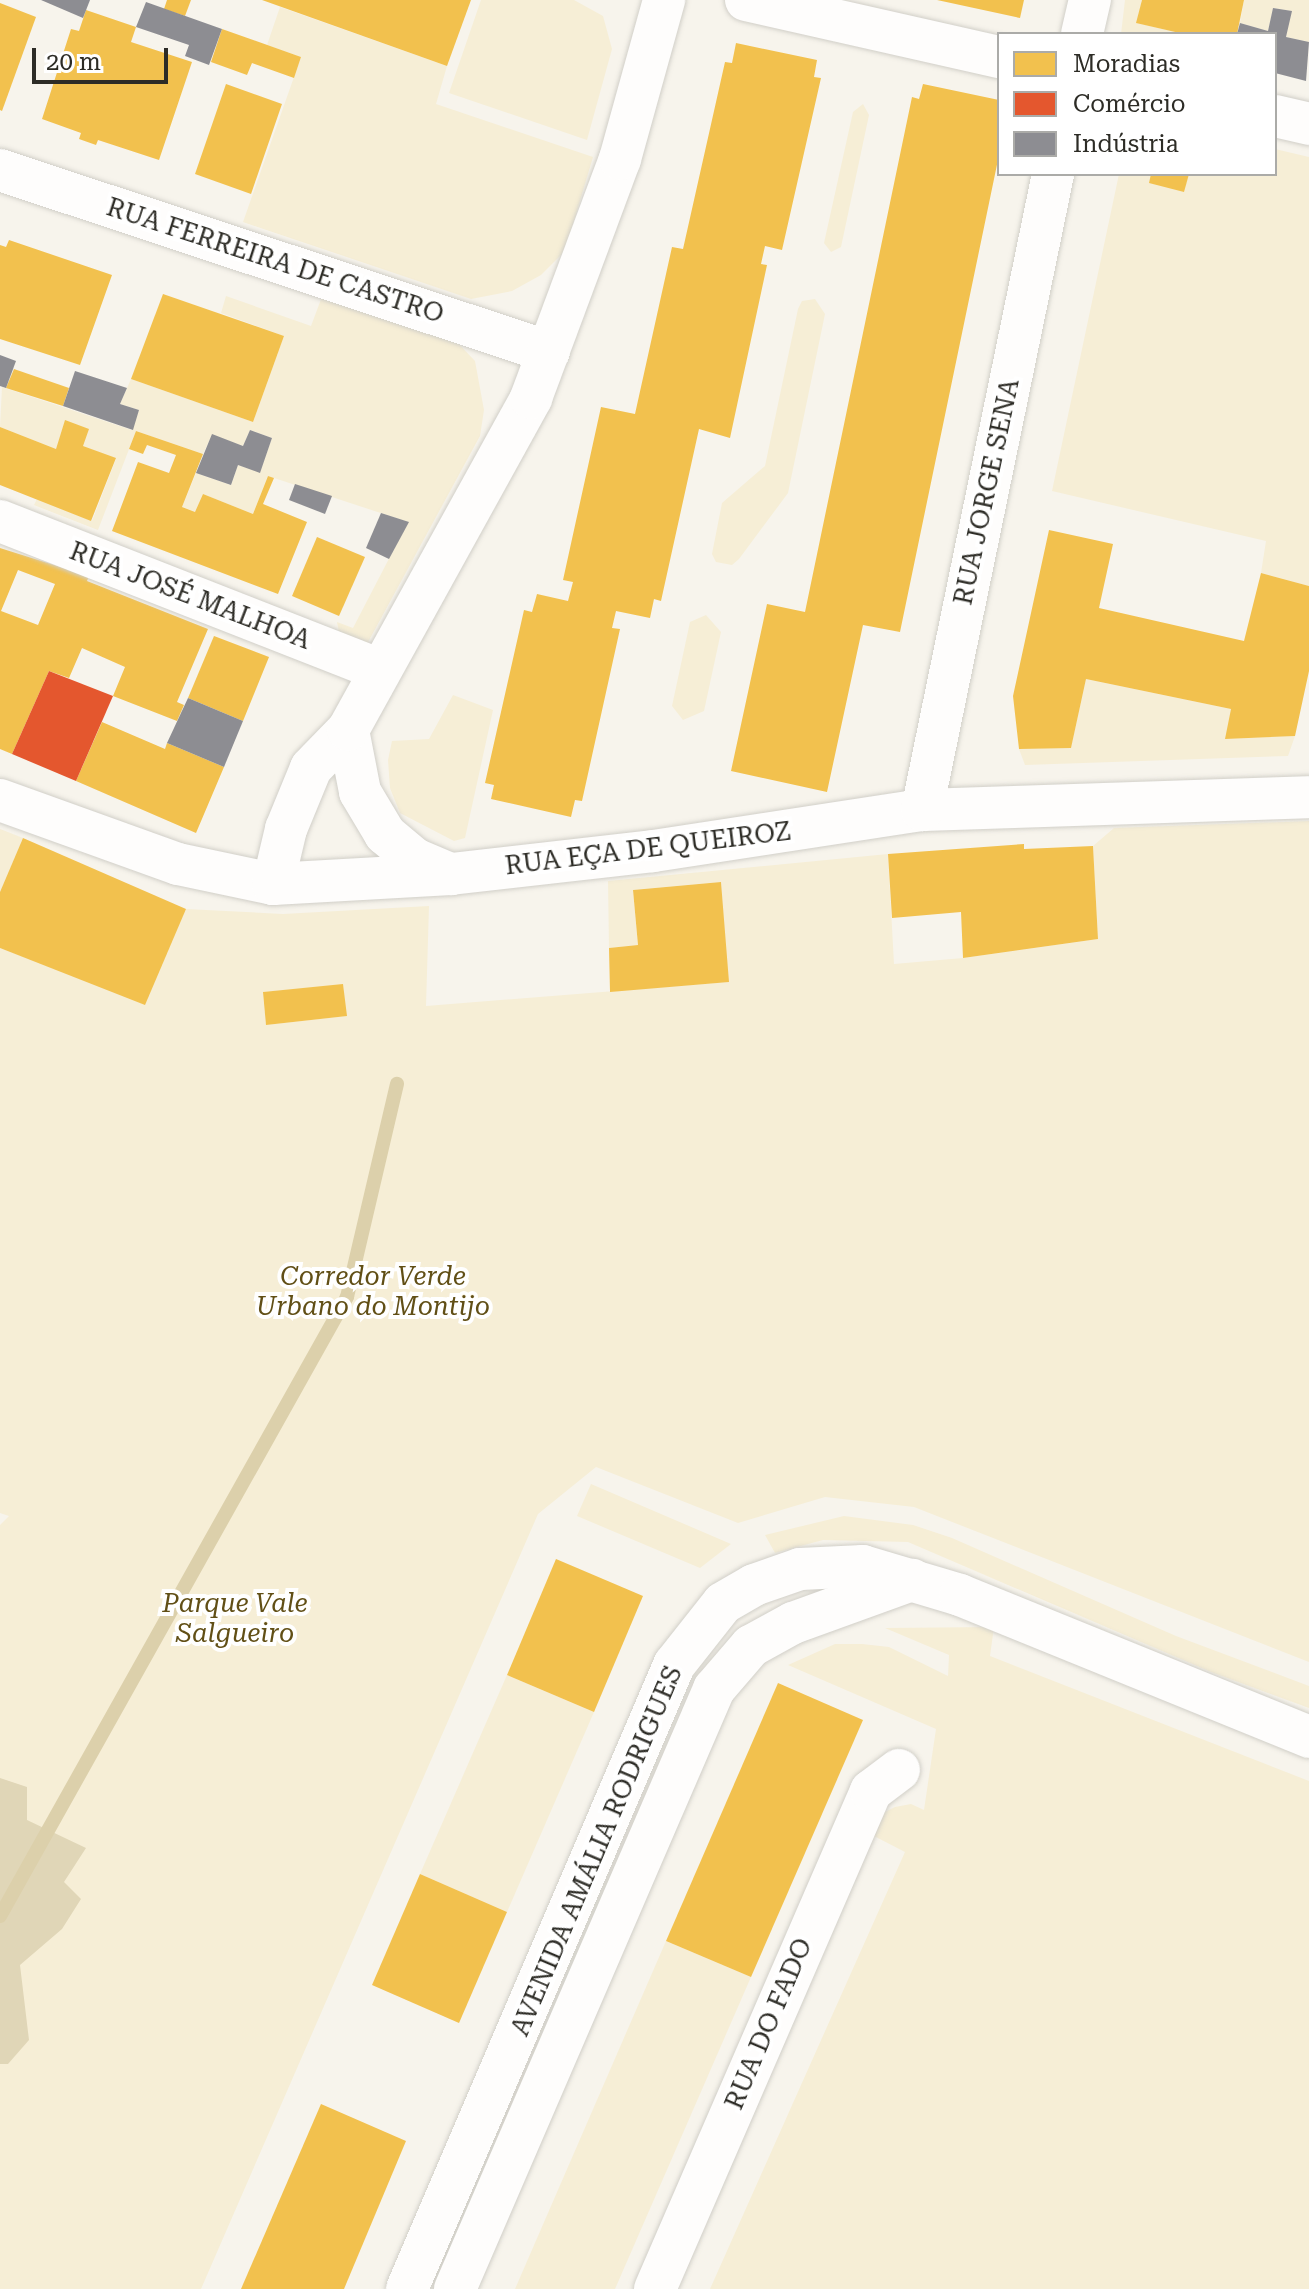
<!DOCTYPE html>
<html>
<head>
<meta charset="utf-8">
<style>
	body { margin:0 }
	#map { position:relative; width:1309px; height:2289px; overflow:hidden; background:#f7f4ec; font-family:"Roboto Serif",serif }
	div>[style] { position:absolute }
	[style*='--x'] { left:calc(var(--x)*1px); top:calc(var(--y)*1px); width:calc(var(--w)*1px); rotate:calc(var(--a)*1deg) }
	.green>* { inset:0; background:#f6eed6 }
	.forest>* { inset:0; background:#e0d6b7 }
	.homes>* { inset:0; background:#f2c14e }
	.shops>* { inset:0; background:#e4572e }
	.industry>* { inset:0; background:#8d8d92 }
	.stream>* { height:14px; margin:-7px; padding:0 7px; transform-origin:7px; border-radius:7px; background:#dcd0ab }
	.roads { filter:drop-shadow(0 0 2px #d1cfc8) drop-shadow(0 0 2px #d1cfc8) }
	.street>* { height:42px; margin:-21px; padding:0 21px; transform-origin:21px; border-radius:21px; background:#fefdfc }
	span { translate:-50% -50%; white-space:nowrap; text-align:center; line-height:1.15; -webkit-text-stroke:8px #fff; paint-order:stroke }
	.street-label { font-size:26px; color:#2d2c26 }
	.park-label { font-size:26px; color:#614f16; font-style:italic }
	.legend { position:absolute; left:997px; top:32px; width:280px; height:144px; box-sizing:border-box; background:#fff; border:2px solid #ababa8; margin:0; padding:10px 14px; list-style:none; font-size:24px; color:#2d2c26 }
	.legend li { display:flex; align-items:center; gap:16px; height:40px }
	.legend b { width:40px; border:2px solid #ababa8 }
	.scale { position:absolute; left:32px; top:48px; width:136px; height:36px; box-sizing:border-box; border:4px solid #2d2c26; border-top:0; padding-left:10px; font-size:24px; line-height:28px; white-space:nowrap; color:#2d2c26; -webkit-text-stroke:6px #fff; paint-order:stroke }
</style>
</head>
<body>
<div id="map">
	<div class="green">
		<i style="clip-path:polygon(481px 0,574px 0,603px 16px,612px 49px,587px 140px,449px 93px)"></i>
		<i style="clip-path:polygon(1125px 0,1142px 0,1137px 23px,1184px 34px,1121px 34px)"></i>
		<i style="clip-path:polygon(1244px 0,1309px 0,1309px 42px,1286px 37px,1291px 11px,1273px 8px,1268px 31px,1240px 23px)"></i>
		<i style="clip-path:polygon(280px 7px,447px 66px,436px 104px,593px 157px,565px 251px,541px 275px,512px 291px,471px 299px,243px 222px,301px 57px,267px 45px)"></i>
		<i style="clip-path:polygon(863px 104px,869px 115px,841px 247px,831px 252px,824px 243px,853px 112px)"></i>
		<i style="clip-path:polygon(1275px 149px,1309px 157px,1309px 586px,1261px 573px,1266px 541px,1052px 491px,1119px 174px,1275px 174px)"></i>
		<i style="clip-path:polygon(323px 294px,454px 339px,475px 361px,484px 410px,480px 436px,367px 644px,339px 632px,337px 622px,353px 628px,408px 522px,268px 476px,253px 514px,203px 494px,195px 512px,182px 507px,196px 473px,231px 485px,238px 465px,260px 472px,272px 438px,250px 430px,243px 446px,212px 435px,203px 454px,136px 431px,98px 530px,34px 505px,37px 499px,92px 521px,116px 459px,83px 446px,65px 421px,56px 449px,0 427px,2px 387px,132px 430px,139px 410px,120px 404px,131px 379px,253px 422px,284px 336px,221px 313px,226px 296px,311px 326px)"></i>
		<i style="clip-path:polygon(815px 299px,825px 314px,788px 493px,739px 559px,732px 565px,716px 562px,712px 554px,722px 503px,765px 466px,798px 309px,802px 301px)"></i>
		<i style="clip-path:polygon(706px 615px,721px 632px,704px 711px,683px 720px,672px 706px,690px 622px)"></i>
		<i style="clip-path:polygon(1086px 679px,1231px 709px,1226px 739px,1295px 736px,1288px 756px,1025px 765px,1019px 749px,1071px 747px)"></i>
		<i style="clip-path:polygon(453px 695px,493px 710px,465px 838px,454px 841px,400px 813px,390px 788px,388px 760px,392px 741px,429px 739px)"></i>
		<i style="clip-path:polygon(evenodd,1309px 821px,1309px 1662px,914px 1507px,825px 1497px,738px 1523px,596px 1467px,538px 1514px,201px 2289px,0 2289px,0 1525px,9px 1516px,0 1513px,0 948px,78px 977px,186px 909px,283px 914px,429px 906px,426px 1006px,728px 982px,721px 882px,633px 890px,638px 945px,609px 948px,608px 881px,888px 854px,894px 964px,963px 958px,1098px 939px,1093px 846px,1114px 828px,1309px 821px,343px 985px,346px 1016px,266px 1025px,263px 992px,343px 985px)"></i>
		<i style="clip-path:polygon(0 829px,23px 838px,0 892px)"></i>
		<i style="clip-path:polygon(591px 1484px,731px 1544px,700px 1568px,577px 1516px)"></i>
		<i style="clip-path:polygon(844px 1516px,913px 1525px,952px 1538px,1176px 1636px,1309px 1686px,1309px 1708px,1211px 1672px,908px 1542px,823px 1540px,775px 1553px,765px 1535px)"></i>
		<i style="clip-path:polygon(994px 1627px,990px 1656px,1309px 1781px,1309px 2289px,710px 2289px,905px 1852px,872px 1835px,881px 1814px,895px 1807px,911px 1804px,924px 1810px,936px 1729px,788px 1665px,835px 1644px,862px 1644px,889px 1647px,948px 1676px,949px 1655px,885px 1628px)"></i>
		<i style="clip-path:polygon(507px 1675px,594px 1712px,507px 1912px,420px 1874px)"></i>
		<i style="clip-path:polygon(666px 1941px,751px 1977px,615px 2289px,515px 2289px)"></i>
	</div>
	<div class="forest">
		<i style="clip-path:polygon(0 1778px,27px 1787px,27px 1820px,86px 1848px,64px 1882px,81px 1899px,62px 1929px,20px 1965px,29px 2040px,8px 2064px,0 2064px)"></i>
	</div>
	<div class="homes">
		<i style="clip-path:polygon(167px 0,191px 0,185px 16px,164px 9px)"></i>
		<i style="clip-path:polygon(262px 0,471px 0,447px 66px)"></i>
		<i style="clip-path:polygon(937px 0,1024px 0,1020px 18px)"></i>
		<i style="clip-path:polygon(1142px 0,1244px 0,1237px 34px,1184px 34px,1136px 23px)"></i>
		<i style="clip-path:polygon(0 3px,36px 17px,2px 111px,0 110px)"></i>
		<i style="clip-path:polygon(86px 10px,136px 27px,131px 42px,192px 62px,159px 160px,98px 140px,96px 145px,79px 139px,81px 133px,42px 119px,71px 29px,79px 31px)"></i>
		<i style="clip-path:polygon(222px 29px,301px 57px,294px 78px,252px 63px,247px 75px,211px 62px)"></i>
		<i style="clip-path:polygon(736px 43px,817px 60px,814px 77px,821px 78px,782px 250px,765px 246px,761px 264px,767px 265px,730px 438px,699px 429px,661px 601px,654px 599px,650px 618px,616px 611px,612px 628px,620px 629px,582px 801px,575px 800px,571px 817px,491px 799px,494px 785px,485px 783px,524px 610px,532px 612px,537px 594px,568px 601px,573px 582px,563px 580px,601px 407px,635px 414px,672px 247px,683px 249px,725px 62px,732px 63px)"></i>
		<i style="clip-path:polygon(226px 84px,282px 104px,251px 194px,195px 174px)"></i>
		<i style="clip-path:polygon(923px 84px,999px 100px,999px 155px,900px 632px,863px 625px,827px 792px,731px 771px,767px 604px,805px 612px,912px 97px,919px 99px)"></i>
		<i style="clip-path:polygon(1151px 174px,1189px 174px,1184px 192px,1149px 183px)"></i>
		<i style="clip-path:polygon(9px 240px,112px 275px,80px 365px,0 339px,0 245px,6px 247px)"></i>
		<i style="clip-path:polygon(163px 294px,284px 336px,253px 422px,131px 379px)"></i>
		<i style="clip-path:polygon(14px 369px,69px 388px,63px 406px,6px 388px)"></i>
		<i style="clip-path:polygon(65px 420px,89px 429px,83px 446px,116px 458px,91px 521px,0 485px,0 427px,56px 449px)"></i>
		<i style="clip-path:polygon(136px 431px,203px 454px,182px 507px,195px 512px,203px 494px,253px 514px,268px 476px,274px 478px,263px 504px,307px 522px,278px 594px,112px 531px,138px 462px,169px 473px,176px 455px,147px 445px,143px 454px,129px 449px)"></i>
		<i style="clip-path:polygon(1049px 530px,1113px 544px,1099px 608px,1244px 641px,1261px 573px,1309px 586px,1309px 671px,1295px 736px,1225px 739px,1231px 709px,1086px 679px,1071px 748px,1019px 749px,1013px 696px)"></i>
		<i style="clip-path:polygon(317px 537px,365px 557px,339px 616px,292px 596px)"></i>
		<i style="clip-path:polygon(evenodd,0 548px,89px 576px,87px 581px,208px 629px,177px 702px,184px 705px,177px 721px,113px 696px,125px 667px,82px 648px,69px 678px,49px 671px,12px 754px,0 749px,0 548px,18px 570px,55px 584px,38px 625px,1px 611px,18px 570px)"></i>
		<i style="clip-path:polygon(214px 636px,269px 657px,243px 721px,188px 698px)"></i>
		<i style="clip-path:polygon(102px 722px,165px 749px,167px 743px,224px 767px,196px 833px,76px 781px)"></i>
		<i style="clip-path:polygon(23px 838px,186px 909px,145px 1005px,0 948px,0 892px)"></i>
		<i style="clip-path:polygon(1024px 844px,1024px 849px,1093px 846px,1098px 939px,963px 958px,961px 912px,892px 918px,888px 854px)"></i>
		<i style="clip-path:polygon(721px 882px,729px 982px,610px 992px,609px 948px,638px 945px,633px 890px)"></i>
		<i style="clip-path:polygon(343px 984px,347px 1016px,266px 1025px,263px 992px)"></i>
		<i style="clip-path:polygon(556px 1559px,643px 1596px,594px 1712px,507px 1675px)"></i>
		<i style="clip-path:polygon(778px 1683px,863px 1720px,751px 1977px,666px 1941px)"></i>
		<i style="clip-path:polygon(420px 1874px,507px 1912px,459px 2023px,372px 1985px)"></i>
		<i style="clip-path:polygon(321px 2104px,406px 2141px,344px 2289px,241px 2289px)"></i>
	</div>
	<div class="shops">
		<i style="clip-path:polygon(49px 671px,113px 696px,76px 781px,12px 754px)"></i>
	</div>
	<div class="industry">
		<i style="clip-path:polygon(41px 0,90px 0,83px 18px)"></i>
		<i style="clip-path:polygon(146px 2px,222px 29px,209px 65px,185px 56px,189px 45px,136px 27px)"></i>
		<i style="clip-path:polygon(1273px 8px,1292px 11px,1286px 37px,1309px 42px,1306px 81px,1275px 73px,1275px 34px,1237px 34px,1240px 23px,1268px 31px)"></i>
		<i style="clip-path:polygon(0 355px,16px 361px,6px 388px,0 386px)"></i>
		<i style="clip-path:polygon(75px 371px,127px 388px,120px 404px,139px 410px,133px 430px,63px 406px)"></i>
		<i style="clip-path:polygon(250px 430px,272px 438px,260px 473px,238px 465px,231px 485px,196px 473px,212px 434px,243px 446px)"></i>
		<i style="clip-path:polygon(295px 484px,332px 496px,325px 514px,289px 500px)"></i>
		<i style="clip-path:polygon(381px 513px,409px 522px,389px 559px,366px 548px)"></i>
		<i style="clip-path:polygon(188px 698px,243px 721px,224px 767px,167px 743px)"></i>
	</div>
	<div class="stream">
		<i style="--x:0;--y:1916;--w:710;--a:-60.73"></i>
		<i style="--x:347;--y:1297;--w:219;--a:-76.8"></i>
	</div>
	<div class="roads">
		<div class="street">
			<i style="--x:746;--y:0;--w:259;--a:12.7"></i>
			<i style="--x:1082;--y:34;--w:35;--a:-77"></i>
			<i style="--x:1275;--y:116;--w:35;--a:13"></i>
			<i style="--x:0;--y:170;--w:578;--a:18.34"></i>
			<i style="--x:0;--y:521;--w:408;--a:21.4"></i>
			<i style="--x:348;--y:730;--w:63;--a:79"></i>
			<i style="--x:360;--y:792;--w:49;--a:59.2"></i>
			<i style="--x:385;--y:834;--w:39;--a:40"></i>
			<i style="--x:415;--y:859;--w:39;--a:23"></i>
			<i style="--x:0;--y:800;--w:189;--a:19.8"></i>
			<i style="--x:178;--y:864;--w:97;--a:11.9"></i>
			<i style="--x:273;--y:884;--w:178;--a:-3.2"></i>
			<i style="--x:451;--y:874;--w:203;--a:-6.5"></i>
			<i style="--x:653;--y:851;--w:272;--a:-8.7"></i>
			<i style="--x:922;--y:810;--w:387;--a:-1.9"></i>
			<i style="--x:922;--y:810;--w:649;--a:-78.36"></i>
			<i style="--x:273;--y:884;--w:57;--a:-76.7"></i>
			<i style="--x:286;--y:829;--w:66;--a:-67.7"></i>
			<i style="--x:311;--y:768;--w:53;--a:-45.8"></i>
			<i style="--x:348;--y:730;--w:379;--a:-61.1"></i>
			<i style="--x:531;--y:398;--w:255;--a:-69.6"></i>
			<i style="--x:620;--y:159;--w:165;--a:-74.5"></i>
			<i style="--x:407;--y:2289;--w:679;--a:-66.83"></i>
			<i style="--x:674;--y:1665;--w:79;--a:-51.7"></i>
			<i style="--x:723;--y:1603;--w:36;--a:-30"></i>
			<i style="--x:754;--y:1585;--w:49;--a:-19.2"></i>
			<i style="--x:800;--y:1569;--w:63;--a:-2.7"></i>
			<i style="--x:863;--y:1566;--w:101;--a:16.6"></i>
			<i style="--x:960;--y:1595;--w:377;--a:22.1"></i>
			<i style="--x:455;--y:2289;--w:654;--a:-66.65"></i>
			<i style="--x:714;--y:1689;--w:57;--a:-49.3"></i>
			<i style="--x:751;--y:1646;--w:48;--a:-28.7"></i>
			<i style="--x:793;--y:1623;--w:127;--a:-19.9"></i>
			<i style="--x:655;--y:2289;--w:543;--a:-66.55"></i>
			<i style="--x:871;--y:1791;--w:35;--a:-37"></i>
		</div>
	</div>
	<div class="street-label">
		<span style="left:275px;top:261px;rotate:18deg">RUA FERREIRA DE CASTRO</span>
		<span style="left:987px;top:492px;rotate:-78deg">RUA JORGE SENA</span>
		<span style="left:190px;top:596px;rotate:21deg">RUA JOSÉ MALHOA</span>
		<span style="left:648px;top:849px;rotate:-7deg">RUA EÇA DE QUEIROZ</span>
		<span style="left:597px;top:1851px;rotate:-67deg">AVENIDA AMÁLIA RODRIGUES</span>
		<span style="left:769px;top:2024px;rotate:-67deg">RUA DO FADO</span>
	</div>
	<div class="park-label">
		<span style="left:373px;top:1292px">Corredor Verde<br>Urbano do Montijo</span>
		<span style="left:235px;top:1619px">Parque Vale<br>Salgueiro</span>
	</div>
	<ul class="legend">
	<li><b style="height:22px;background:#f2c14e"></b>Moradias</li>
	<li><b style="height:22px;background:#e4572e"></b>Comércio</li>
	<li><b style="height:22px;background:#8d8d92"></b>Indústria</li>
	</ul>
	<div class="scale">20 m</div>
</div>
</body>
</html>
